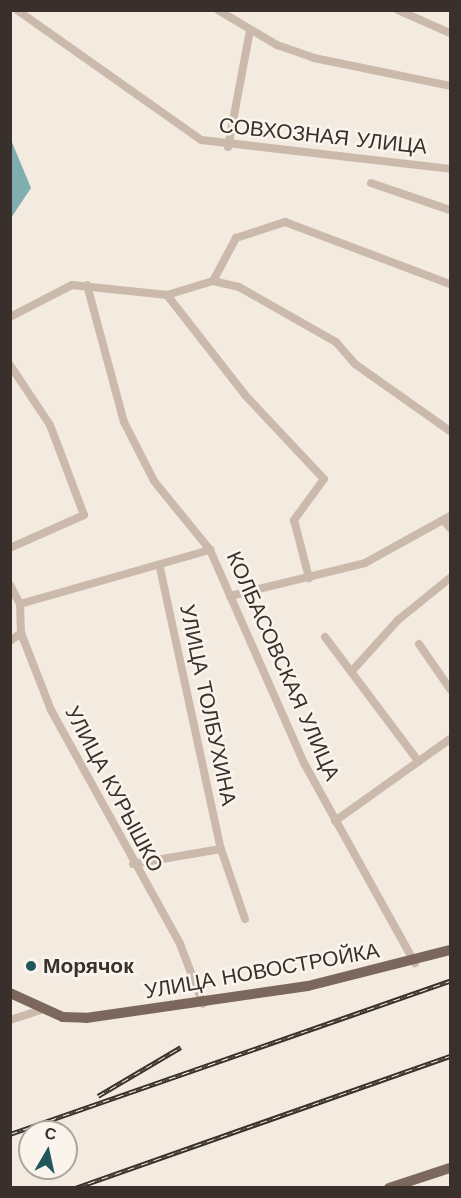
<!DOCTYPE html>
<html>
<head>
<meta charset="utf-8">
<style>
	body { margin:0 }
	#map { position:relative; width:461px; height:1198px; overflow:hidden; background:#f3eae0; font-family:"Work Sans",sans-serif }
	div>[style] { position:absolute }
	[style*='--x'] { left:calc(var(--x)*1px); top:calc(var(--y)*1px); width:calc(var(--w)*1px); rotate:calc(var(--a)*1deg) }
	.water>* { inset:0; background:#80adaf }
	.minor>* { height:8px; margin:-4px; padding:0 4px; transform-origin:4px; border-radius:4px; background:#cbbaac }
	.major>* { height:10px; margin:-5px; padding:0 5px; transform-origin:5px; border-radius:5px; background:#7b675c }
	.rail>* { height:4.5px; margin-top:-2.25px; transform-origin:0; background:repeating-linear-gradient(90deg,#faf4ed 0 7px,#392f2b 0 14px); box-sizing:border-box; border-block:2px solid #392f2b }
	.dots>* { width:16px; height:16px; translate:-50% -50%; box-sizing:border-box; border:3px solid #faf4ed; border-radius:50% }
	span { translate:-50% -50%; white-space:nowrap; text-align:center; line-height:1.15; -webkit-text-stroke:5px #faf4ed; paint-order:stroke }
	.street-label { font-size:21px; color:#392f2b }
	.poi-label { font-size:21px; color:#392f2b; font-weight:700 }
	.left { translate:0 -50%; text-align:left }
	.frame { position:absolute; inset:0; border:12px solid #392f2b; pointer-events:none }
	.north { position:absolute; left:18px; top:1120px; width:60px; height:60px; box-sizing:border-box; background:#faf4ed; border:2px solid #ada59f; border-radius:50%; rotate:9deg; font-size:16px; font-weight:700; line-height:24px; text-align:center; color:#392f2b }
	.north::after { content:''; display:block; margin:auto; width:21px; height:27px; background:#21565a; clip-path:polygon(50% 0,100% 100%,50% 72%,0 100%) }
</style>
</head>
<body>
<div id="map">
	<div class="water">
		<i style="clip-path:polygon(11px 140px,31px 188px,11px 218px,10px 218px)"></i>
	</div>
	<div class="minor">
		<i style="--x:17;--y:10;--w:225;--a:35.2"></i>
		<i style="--x:201;--y:140;--w:251;--a:6.6"></i>
		<i style="--x:218;--y:10;--w:69;--a:30.7"></i>
		<i style="--x:277;--y:45;--w:39;--a:19"></i>
		<i style="--x:314;--y:58;--w:139;--a:11.6"></i>
		<i style="--x:398;--y:10;--w:57;--a:23.9"></i>
		<i style="--x:228;--y:147;--w:118;--a:-79.3"></i>
		<i style="--x:371;--y:183;--w:83;--a:18.9"></i>
		<i style="--x:213;--y:281;--w:49;--a:-61.9"></i>
		<i style="--x:236;--y:238;--w:52;--a:-18.1"></i>
		<i style="--x:285;--y:222;--w:176;--a:20.6"></i>
		<i style="--x:87;--y:285;--w:142;--a:74.9"></i>
		<i style="--x:124;--y:422;--w:66;--a:63"></i>
		<i style="--x:154;--y:481;--w:89;--a:50.9"></i>
		<i style="--x:210;--y:550;--w:233;--a:66.2"></i>
		<i style="--x:304;--y:763;--w:229;--a:61"></i>
		<i style="--x:167;--y:295;--w:127;--a:52"></i>
		<i style="--x:245;--y:395;--w:115;--a:46.8"></i>
		<i style="--x:324;--y:479;--w:51;--a:126.2"></i>
		<i style="--x:294;--y:520;--w:60;--a:75.5"></i>
		<i style="--x:10;--y:317;--w:70;--a:-27.3"></i>
		<i style="--x:72;--y:285;--w:96;--a:6"></i>
		<i style="--x:167;--y:295;--w:48;--a:-16.9"></i>
		<i style="--x:213;--y:281;--w:27;--a:13"></i>
		<i style="--x:239;--y:287;--w:112;--a:29.6"></i>
		<i style="--x:336;--y:342;--w:29;--a:49"></i>
		<i style="--x:355;--y:364;--w:116;--a:35.2"></i>
		<i style="--x:10;--y:365;--w:72;--a:56.3"></i>
		<i style="--x:50;--y:425;--w:96;--a:69.3"></i>
		<i style="--x:84;--y:515;--w:81;--a:156"></i>
		<i style="--x:444;--y:521;--w:9;--a:49"></i>
		<i style="--x:160;--y:568;--w:288;--a:77.8"></i>
		<i style="--x:221;--y:849;--w:74;--a:71.1"></i>
		<i style="--x:10;--y:585;--w:21;--a:62"></i>
		<i style="--x:20;--y:604;--w:29;--a:88"></i>
		<i style="--x:21;--y:633;--w:83;--a:68.7"></i>
		<i style="--x:51;--y:710;--w:267;--a:61.1"></i>
		<i style="--x:180;--y:944;--w:64;--a:69"></i>
		<i style="--x:230;--y:596;--w:139;--a:-13.7"></i>
		<i style="--x:365;--y:563;--w:97;--a:-28.9"></i>
		<i style="--x:20;--y:604;--w:198;--a:-15.9"></i>
		<i style="--x:325;--y:637;--w:156;--a:53.1"></i>
		<i style="--x:10;--y:641;--w:14;--a:-36"></i>
		<i style="--x:419;--y:644;--w:55;--a:55.4"></i>
		<i style="--x:351;--y:672;--w:70;--a:-47.9"></i>
		<i style="--x:398;--y:620;--w:67;--a:-38.9"></i>
		<i style="--x:335;--y:821;--w:141;--a:-35.5"></i>
		<i style="--x:133;--y:864;--w:89;--a:-9.7"></i>
		<i style="--x:10;--y:1020;--w:35;--a:-18"></i>
	</div>
	<div class="major">
		<i style="--x:10;--y:993;--w:58;--a:24.4"></i>
		<i style="--x:63;--y:1017;--w:23;--a:2"></i>
		<i style="--x:86;--y:1018;--w:224;--a:-8.2"></i>
		<i style="--x:308;--y:986;--w:146;--a:-14.2"></i>
		<i style="--x:389;--y:1188;--w:64;--a:-18.2"></i>
	</div>
	<div class="rail">
		<i style="--x:98;--y:1096;--w:96;--a:-30.6"></i>
		<i style="--x:10;--y:1134;--w:466;--a:-19.2"></i>
		<i style="--x:75;--y:1188;--w:398;--a:-19.4"></i>
	</div>
	<div class="dots">
		<i style="left:31px;top:966px;background:#21565a"></i>
	</div>
	<div class="street-label">
		<span style="left:323px;top:136px;rotate:6deg">СОВХОЗНАЯ УЛИЦА</span>
		<span style="left:283px;top:666px;rotate:66deg">КОЛБАСОВСКАЯ УЛИЦА</span>
		<span style="left:208px;top:705px;rotate:78deg">УЛИЦА ТОЛБУХИНА</span>
		<span style="left:114px;top:789px;rotate:62deg">УЛИЦА КУРЫШКО</span>
		<span style="left:262px;top:971px;rotate:-10deg">УЛИЦА НОВОСТРОЙКА</span>
	</div>
	<div class="poi-label">
		<span class="left" style="left:43px;top:966px">Морячок</span>
	</div>
	<div class="frame"></div>
	<div class="north">С</div>
</div>
</body>
</html>
